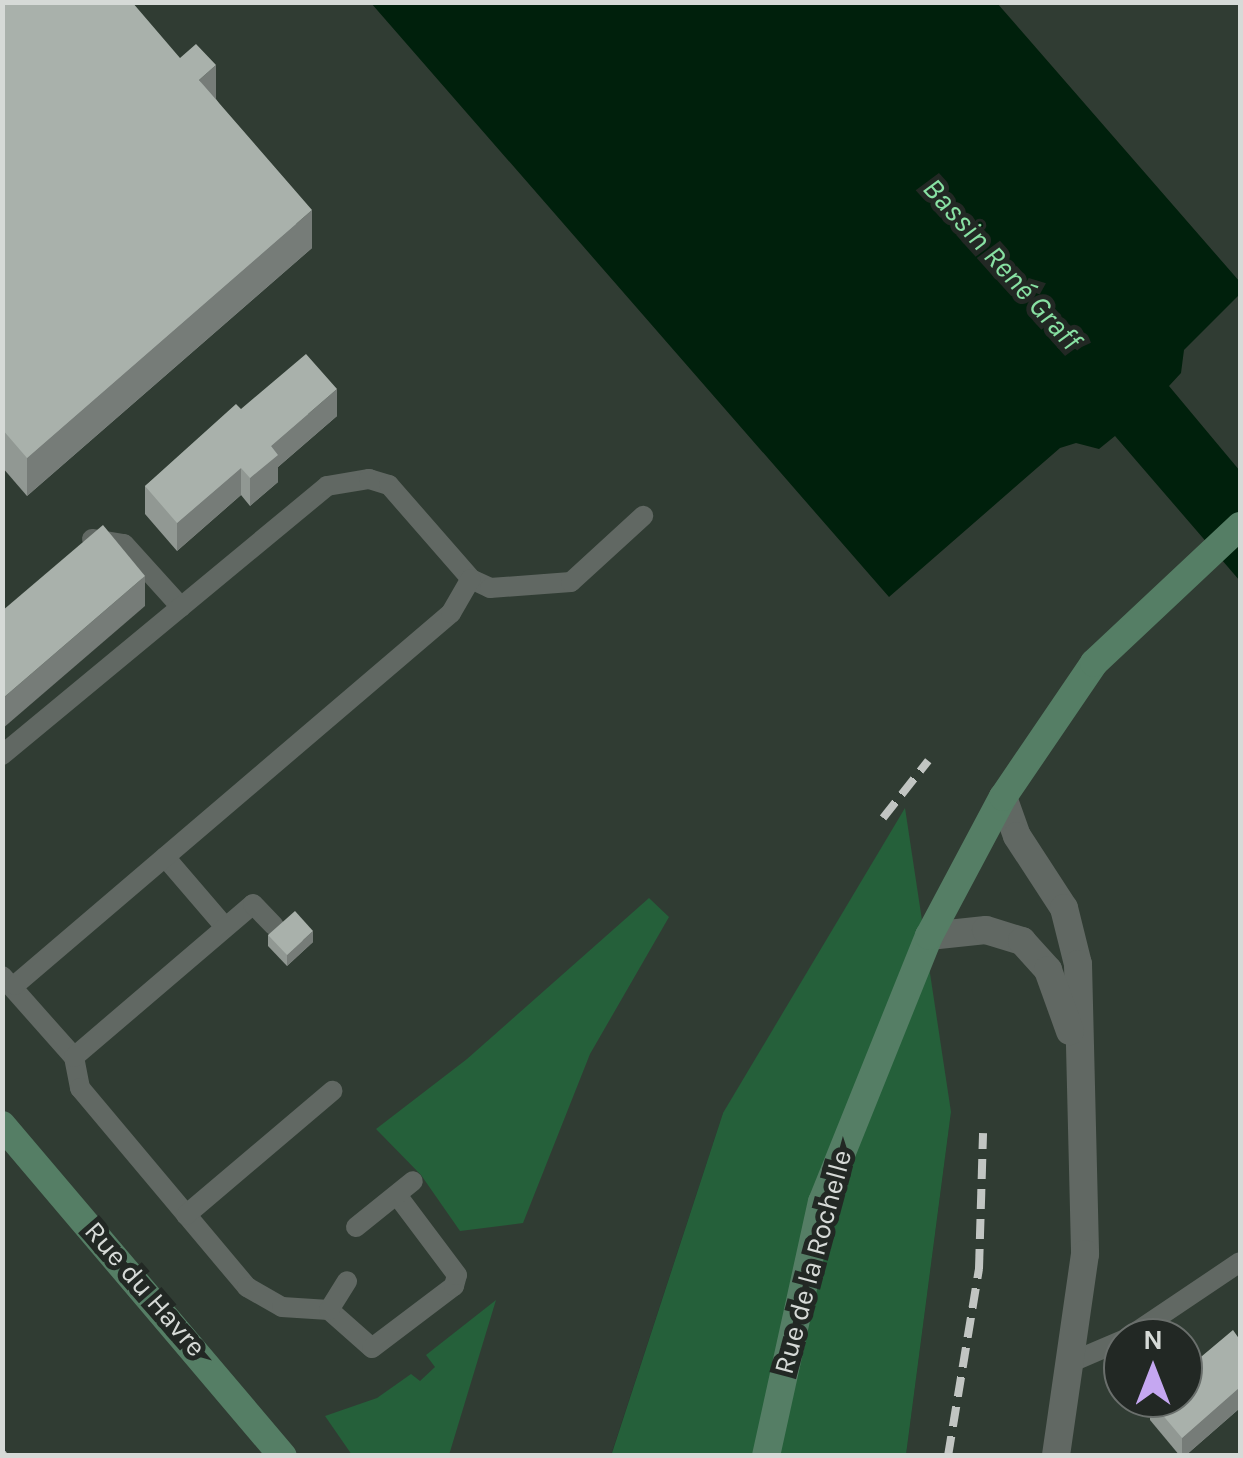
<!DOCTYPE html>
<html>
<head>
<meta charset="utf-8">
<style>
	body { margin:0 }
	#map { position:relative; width:1243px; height:1458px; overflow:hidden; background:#2c322d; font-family:Karla,sans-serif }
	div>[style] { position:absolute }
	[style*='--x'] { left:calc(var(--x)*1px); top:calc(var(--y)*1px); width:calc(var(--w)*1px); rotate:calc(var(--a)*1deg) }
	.built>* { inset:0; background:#303c33 }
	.green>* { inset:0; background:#25603a }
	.water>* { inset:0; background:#00200c }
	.service>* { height:20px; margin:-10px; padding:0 10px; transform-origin:10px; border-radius:10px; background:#616863 }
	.minor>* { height:28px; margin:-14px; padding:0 14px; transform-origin:14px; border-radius:14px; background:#616863 }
	.secondary>* { height:28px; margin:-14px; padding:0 14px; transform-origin:14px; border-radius:14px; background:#557e65 }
	.rail>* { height:8px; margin-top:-4px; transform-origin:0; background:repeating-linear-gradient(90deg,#c1c5c2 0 20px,transparent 0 30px) }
	.wall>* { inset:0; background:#919893 }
	.shaded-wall>* { inset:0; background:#767c78 }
	.building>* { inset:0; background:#a9b1ab }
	span { translate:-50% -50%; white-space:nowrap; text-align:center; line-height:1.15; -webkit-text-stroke:10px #222824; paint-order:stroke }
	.street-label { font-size:28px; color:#d6dad7 }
	.water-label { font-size:30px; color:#88e1a3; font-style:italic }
	.frame { position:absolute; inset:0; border:5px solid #d6dad7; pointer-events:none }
	.north { position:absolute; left:1103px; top:1318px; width:100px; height:100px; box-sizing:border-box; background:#222824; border:2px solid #6a6f6c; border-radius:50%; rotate:0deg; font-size:28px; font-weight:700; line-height:40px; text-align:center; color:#d6dad7 }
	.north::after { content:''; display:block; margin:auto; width:35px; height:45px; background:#c5a7f1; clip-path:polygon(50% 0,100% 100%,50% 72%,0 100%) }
</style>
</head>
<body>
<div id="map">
	<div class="built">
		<i style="clip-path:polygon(evenodd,3px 3px,1240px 3px,1240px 1455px,906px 1455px,951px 1112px,723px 1113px,611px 1455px,3px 1456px,3px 3px,1123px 1338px,1183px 1338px,1183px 1398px,1123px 1398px,1123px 1338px)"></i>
	</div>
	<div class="green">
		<i style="clip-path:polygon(905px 808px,951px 1112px,906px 1455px,611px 1456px,723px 1113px)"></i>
		<i style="clip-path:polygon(649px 898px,669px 917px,590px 1054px,523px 1223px,460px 1231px,421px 1175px,376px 1129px,467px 1059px)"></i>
		<i style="clip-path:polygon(496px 1300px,449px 1455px,352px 1455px,325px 1416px,377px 1398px,411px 1374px,420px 1381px,435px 1367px,426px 1355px)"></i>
	</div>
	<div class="water">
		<i style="clip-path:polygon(371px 3px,997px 3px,1240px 282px,1240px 294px,1184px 350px,1181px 373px,1169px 386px,1240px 471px,1240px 581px,1115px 436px,1099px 449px,1076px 443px,1060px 448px,889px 597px)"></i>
	</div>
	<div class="service">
		<i style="--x:92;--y:539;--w:32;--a:9"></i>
		<i style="--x:124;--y:544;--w:85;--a:47.9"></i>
		<i style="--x:2;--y:755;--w:422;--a:-39.6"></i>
		<i style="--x:327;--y:486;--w:43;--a:-9.5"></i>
		<i style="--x:369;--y:479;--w:21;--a:17"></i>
		<i style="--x:389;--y:485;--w:125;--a:48.9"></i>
		<i style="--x:471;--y:579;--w:21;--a:25"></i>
		<i style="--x:490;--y:588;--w:81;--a:-4.2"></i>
		<i style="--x:571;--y:582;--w:98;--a:-42.5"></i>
		<i style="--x:165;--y:857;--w:92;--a:49.4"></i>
		<i style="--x:2;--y:976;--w:108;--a:48.4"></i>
		<i style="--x:74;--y:1057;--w:32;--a:79"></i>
		<i style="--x:80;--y:1088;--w:260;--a:50"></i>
		<i style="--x:247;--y:1287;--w:40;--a:29.7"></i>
		<i style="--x:282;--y:1307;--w:47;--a:3.7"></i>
		<i style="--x:329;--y:1310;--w:57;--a:41.5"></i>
		<i style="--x:372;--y:1348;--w:103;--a:-37.1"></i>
		<i style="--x:454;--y:1286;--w:11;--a:-75"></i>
		<i style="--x:457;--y:1275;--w:100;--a:-126.9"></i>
		<i style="--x:15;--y:985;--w:573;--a:-40.47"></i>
		<i style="--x:451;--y:613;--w:39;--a:-60"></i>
		<i style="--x:74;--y:1057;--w:235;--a:-40.5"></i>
		<i style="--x:253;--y:904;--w:30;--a:46"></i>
		<i style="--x:186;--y:1215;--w:192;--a:-40.3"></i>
		<i style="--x:356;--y:1227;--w:73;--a:-38.9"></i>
		<i style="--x:329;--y:1310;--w:34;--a:-58"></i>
		<i style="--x:1127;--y:1338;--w:136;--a:-33.9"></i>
		<i style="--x:1074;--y:1361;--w:53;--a:-23.2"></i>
	</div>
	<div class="minor">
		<i style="--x:1003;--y:797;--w:41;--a:70.3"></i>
		<i style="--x:1017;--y:836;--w:86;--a:56.9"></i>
		<i style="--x:1064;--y:908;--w:58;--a:76"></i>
		<i style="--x:1078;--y:964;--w:290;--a:88.6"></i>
		<i style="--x:1085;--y:1254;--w:204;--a:98.2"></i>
		<i style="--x:929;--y:936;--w:57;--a:-6"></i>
		<i style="--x:986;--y:930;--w:38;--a:17"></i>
		<i style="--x:1022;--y:941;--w:39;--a:48"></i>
		<i style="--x:1048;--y:970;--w:65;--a:70.2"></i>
	</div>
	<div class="secondary">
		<i style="--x:2;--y:1125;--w:434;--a:49.7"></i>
		<i style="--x:766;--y:1456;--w:260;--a:-77.6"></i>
		<i style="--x:822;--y:1202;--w:287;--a:-68.1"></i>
		<i style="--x:929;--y:936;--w:157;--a:-62"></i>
		<i style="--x:1003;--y:797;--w:162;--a:-55.8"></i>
		<i style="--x:1094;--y:663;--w:200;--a:-43.2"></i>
	</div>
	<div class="rail">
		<i style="--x:883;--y:818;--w:73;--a:-51.7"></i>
		<i style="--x:2;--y:1453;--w:4;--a:56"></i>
		<i style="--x:948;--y:1456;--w:190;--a:-80.6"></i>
		<i style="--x:979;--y:1269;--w:136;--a:-88.3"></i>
	</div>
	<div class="wall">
		<i style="clip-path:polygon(2px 2px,216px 99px,312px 248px,27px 496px,2px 467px)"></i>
		<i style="clip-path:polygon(241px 409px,337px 416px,278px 467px,278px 482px,250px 506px,241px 495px,177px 551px,145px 514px,145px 486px)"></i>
		<i style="clip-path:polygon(268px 935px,313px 942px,287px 966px,268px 946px)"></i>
		<i style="clip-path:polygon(1240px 1340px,1240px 1408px,1185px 1456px,1180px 1456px,1150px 1420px,1150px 1400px)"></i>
	</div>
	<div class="shaded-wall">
		<i style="clip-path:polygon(216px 65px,216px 104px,199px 80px)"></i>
		<i style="clip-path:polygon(312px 210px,312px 248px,27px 496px,27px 458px)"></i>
		<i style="clip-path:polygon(337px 389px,337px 416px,278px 467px,278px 482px,250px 506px,250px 478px,271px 446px)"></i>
		<i style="clip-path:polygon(241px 468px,241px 495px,177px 551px,177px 523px)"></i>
		<i style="clip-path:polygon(145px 576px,145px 606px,2px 729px,2px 699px)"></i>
		<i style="clip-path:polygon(313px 931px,313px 942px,287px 966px,287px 955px)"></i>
		<i style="clip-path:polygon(1240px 1387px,1240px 1408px,1185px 1456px,1182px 1456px,1182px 1438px)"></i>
	</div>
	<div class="building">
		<i style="clip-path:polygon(2px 2px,132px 2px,180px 58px,196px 44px,216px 65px,199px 80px,312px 210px,27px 458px,2px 429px)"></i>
		<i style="clip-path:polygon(306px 354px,337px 389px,271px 446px,278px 455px,250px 478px,241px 468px,177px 523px,145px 486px,236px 404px,241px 409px)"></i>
		<i style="clip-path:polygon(103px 525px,145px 576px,2px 699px,2px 611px)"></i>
		<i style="clip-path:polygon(295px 911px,313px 931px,287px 955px,268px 935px)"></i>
		<i style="clip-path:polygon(1233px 1330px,1240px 1340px,1240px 1387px,1182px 1438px,1150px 1400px,1152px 1398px,1183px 1398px,1183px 1372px)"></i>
	</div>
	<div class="street-label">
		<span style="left:813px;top:1262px;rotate:-75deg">Rue de la Rochelle</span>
		<span style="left:145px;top:1289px;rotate:49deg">Rue du Havre</span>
	</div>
	<div class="water-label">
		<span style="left:1002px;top:264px;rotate:48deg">Bassin René Graff</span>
	</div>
	<div class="frame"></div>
	<div class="north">N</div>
</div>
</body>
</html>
